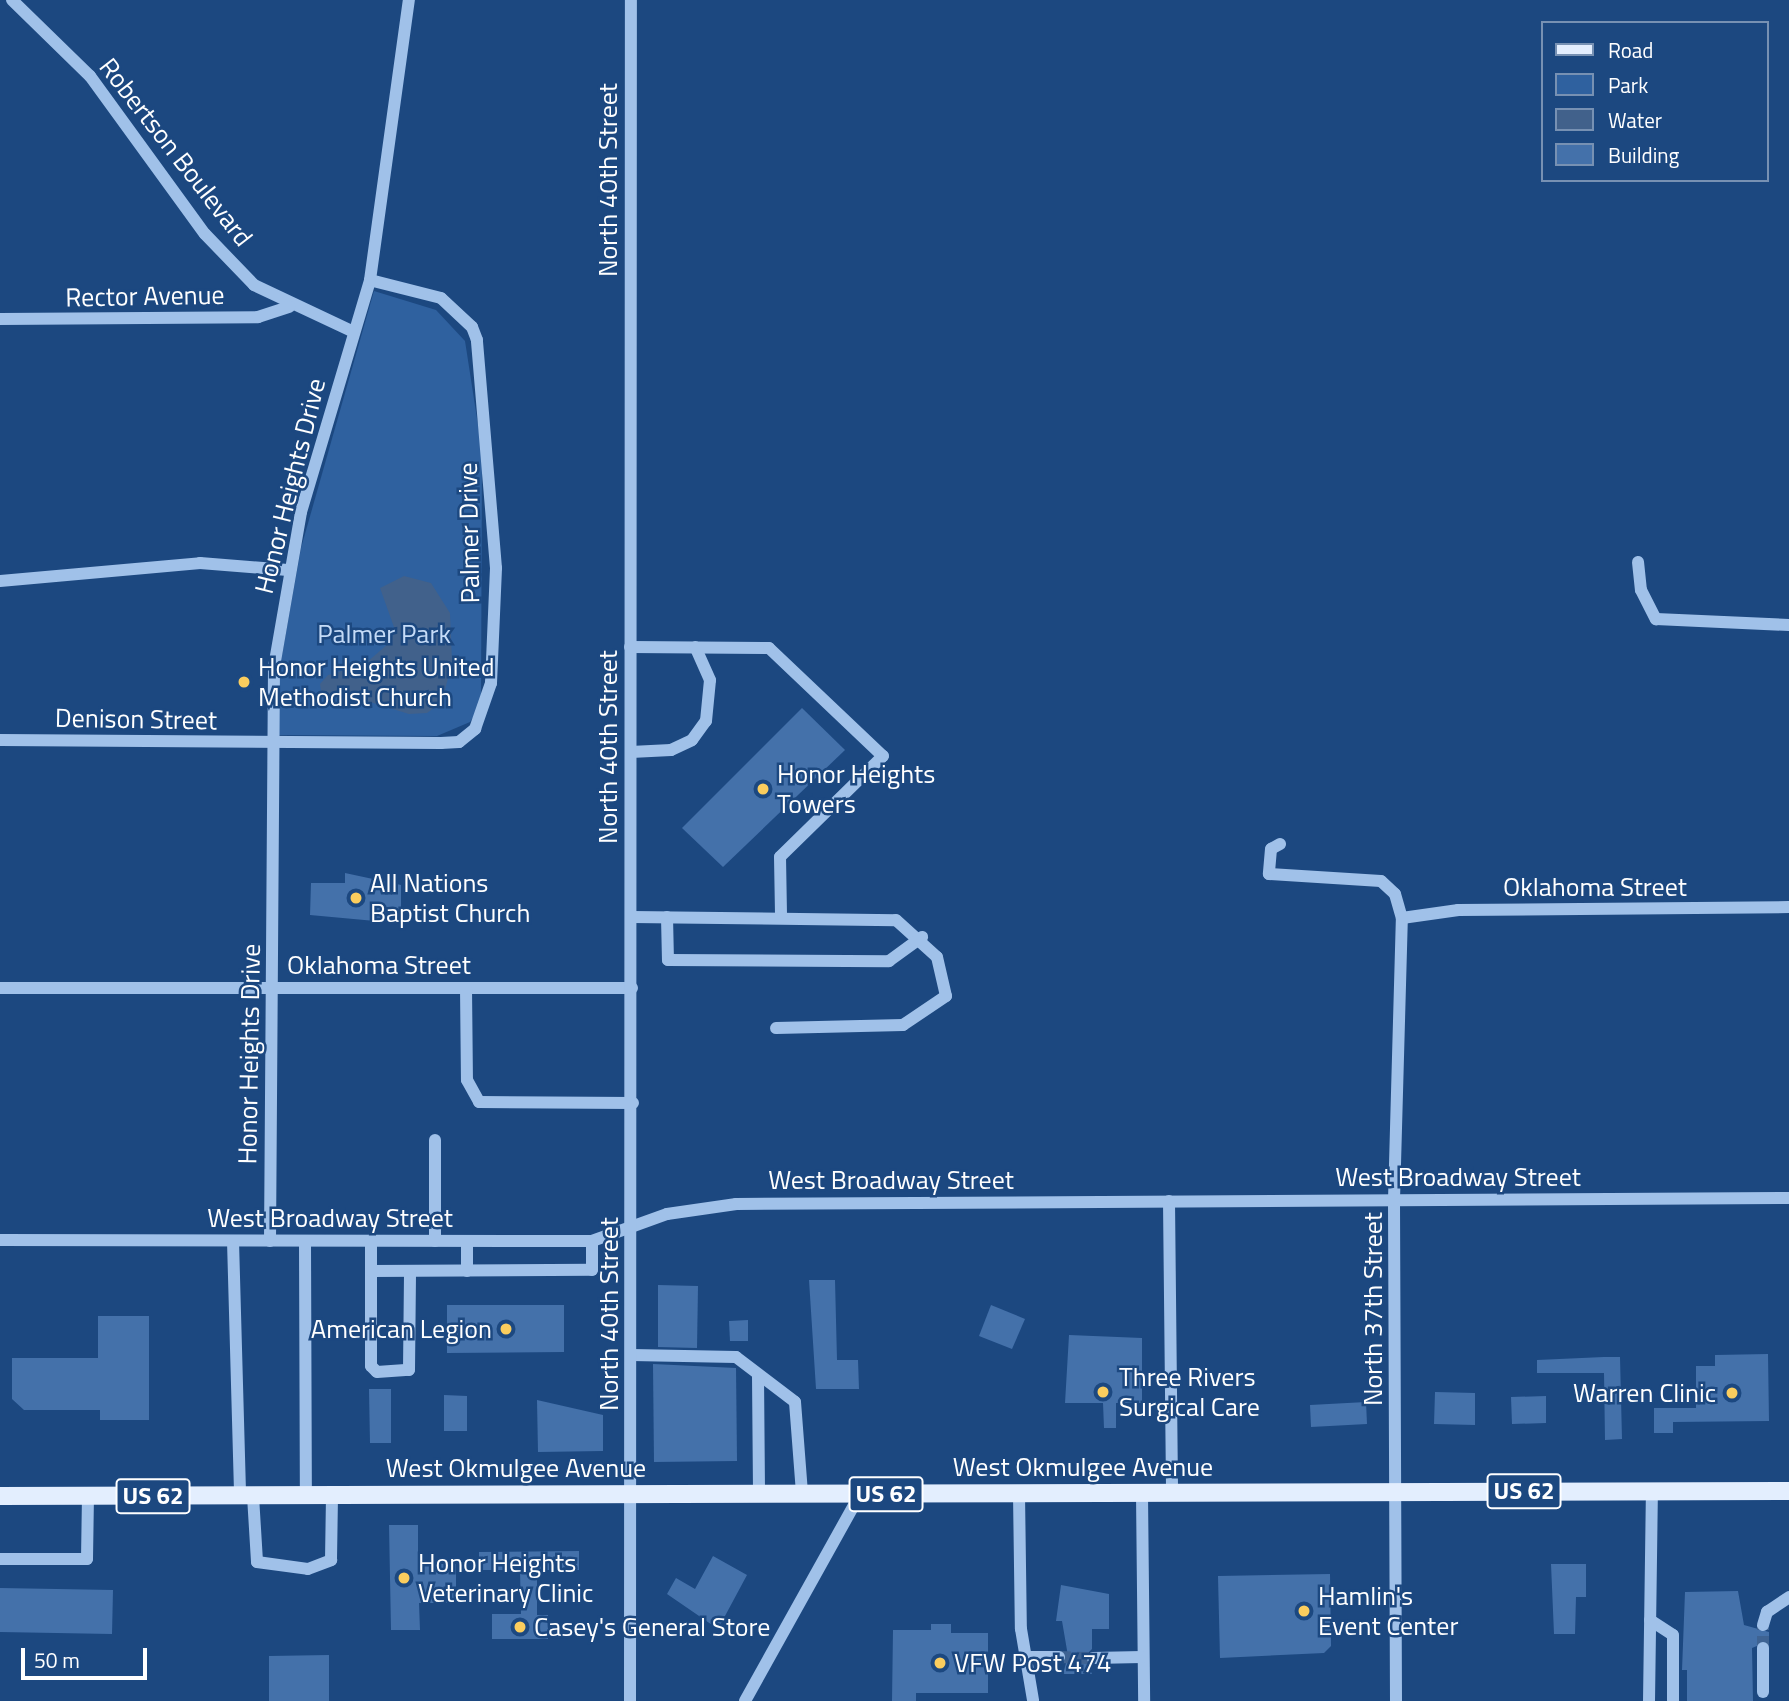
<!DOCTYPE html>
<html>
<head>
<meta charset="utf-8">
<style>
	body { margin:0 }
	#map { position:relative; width:1789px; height:1701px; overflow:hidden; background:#1c4880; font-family:"Titillium Web",sans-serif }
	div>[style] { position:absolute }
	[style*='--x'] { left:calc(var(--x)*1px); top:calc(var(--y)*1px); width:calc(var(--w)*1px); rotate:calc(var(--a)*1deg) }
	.green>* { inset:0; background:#2f619f }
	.water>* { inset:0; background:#41618b }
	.building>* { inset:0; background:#4471aa }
	.minor-tunnel>* { height:12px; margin-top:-6px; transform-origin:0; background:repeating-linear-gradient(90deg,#3e6393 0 12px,transparent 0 18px) }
	.minor>* { height:12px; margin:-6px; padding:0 6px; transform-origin:6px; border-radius:6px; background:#a0c1e9 }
	.major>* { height:18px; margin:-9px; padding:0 9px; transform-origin:9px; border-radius:9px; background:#e3eefe }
	.dots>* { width:19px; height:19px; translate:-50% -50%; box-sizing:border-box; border:4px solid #1c4880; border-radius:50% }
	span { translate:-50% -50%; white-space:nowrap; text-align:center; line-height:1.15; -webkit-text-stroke:5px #1c4880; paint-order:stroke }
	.shield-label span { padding:2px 5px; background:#1c4880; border:2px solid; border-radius:5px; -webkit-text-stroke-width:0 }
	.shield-label { font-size:24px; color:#fff; font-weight:700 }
	.street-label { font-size:26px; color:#fff }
	.park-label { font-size:26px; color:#c5dbf7 }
	.poi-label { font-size:26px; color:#fff }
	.left { translate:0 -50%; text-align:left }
	.right { translate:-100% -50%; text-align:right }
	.legend { position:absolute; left:1541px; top:21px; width:228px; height:161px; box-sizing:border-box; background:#1c4880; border:2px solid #7791b3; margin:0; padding:9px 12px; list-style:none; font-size:21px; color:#fff }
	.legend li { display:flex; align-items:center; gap:14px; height:35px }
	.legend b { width:35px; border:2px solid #7791b3 }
	.scale { position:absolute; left:21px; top:1648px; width:126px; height:32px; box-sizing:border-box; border:4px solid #fff; border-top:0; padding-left:9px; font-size:21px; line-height:24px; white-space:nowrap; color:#fff; -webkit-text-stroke:5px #1c4880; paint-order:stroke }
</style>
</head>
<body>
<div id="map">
	<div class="green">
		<i style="clip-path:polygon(374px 291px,436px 310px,465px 341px,482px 451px,481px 706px,470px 722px,437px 736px,276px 735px,281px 661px,301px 548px)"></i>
	</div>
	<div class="water">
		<i style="clip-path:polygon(404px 576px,431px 583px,450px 613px,452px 662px,442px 702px,427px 713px,409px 714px,357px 698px,322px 698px,320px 684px,328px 675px,365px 664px,390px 642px,395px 630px,380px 588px)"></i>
	</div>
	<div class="building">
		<i style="clip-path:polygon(802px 708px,845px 750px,723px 867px,682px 828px)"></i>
		<i style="clip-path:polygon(345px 873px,401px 885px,401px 912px,386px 912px,386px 922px,310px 915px,311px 883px,345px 883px)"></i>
		<i style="clip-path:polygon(809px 1280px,835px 1280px,837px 1360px,858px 1360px,859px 1389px,816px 1389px)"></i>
		<i style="clip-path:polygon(658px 1285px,698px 1286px,697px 1348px,658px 1347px)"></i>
		<i style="clip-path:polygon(447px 1305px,564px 1305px,564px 1352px,447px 1353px)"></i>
		<i style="clip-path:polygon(991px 1305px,1025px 1319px,1012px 1349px,979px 1336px)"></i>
		<i style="clip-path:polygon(98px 1316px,149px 1316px,149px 1420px,100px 1420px,100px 1410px,24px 1410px,12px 1399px,12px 1358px,98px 1358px)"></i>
		<i style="clip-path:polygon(748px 1320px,748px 1341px,730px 1341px,729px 1321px)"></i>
		<i style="clip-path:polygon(1069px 1335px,1142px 1338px,1142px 1403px,1116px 1403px,1116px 1428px,1104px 1428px,1103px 1403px,1065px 1403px)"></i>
		<i style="clip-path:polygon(1768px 1354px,1769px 1421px,1673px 1422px,1673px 1433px,1654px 1433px,1654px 1408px,1696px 1408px,1696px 1366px,1715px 1366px,1715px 1355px)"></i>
		<i style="clip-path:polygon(1604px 1357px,1620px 1357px,1622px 1439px,1605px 1440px,1604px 1373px,1537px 1373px,1537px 1360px)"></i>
		<i style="clip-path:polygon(653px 1364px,736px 1368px,737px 1461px,654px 1462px)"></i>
		<i style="clip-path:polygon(369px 1389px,391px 1389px,391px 1443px,370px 1443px)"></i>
		<i style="clip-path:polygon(1435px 1392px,1475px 1393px,1475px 1425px,1434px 1424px)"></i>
		<i style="clip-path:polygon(444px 1395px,467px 1396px,467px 1431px,444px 1431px)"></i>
		<i style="clip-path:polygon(1546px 1396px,1546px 1423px,1512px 1424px,1511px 1397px)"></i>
		<i style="clip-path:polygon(537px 1400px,603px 1415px,603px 1451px,538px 1452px)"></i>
		<i style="clip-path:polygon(1366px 1402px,1367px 1424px,1311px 1427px,1310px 1405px)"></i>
		<i style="clip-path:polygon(389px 1525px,418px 1525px,418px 1564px,456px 1564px,456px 1603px,419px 1603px,420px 1630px,391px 1630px)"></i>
		<i style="clip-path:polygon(579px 1551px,579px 1570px,537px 1570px,537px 1615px,548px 1615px,548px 1639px,492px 1639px,492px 1614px,521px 1614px,520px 1570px,479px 1570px,479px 1552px)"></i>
		<i style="clip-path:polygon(713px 1556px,747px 1575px,718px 1629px,667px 1594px,676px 1578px,695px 1589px)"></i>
		<i style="clip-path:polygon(1551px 1564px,1586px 1564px,1586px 1597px,1576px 1597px,1575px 1634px,1554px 1634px)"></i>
		<i style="clip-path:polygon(1330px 1574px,1331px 1646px,1324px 1653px,1220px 1658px,1218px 1576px)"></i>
		<i style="clip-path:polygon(1061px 1585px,1109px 1594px,1109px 1629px,1092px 1629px,1092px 1649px,1084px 1657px,1092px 1674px,1063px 1674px,1068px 1656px,1062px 1621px,1056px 1621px)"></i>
		<i style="clip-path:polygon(0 1588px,113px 1590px,112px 1634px,0 1632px)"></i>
		<i style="clip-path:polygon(1738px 1591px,1744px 1625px,1769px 1632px,1769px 1641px,1752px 1648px,1753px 1701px,1687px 1701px,1687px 1670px,1682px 1670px,1685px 1592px)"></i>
		<i style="clip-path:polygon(931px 1624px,951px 1624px,951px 1633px,988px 1633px,988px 1693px,916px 1693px,916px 1701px,892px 1701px,893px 1630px,931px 1630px)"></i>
		<i style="clip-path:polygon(329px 1655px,329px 1701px,269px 1701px,269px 1656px)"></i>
	</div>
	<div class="minor-tunnel">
		<i style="--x:1763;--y:1648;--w:23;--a:-90"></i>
		<i style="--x:1059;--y:1657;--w:34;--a:2"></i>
	</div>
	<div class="minor">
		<i style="--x:12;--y:0;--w:109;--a:44.3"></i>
		<i style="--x:90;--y:76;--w:195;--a:54"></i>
		<i style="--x:205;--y:234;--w:71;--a:46.1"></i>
		<i style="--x:254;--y:285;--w:110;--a:25.2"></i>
		<i style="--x:0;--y:319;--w:258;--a:-0.4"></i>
		<i style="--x:258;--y:317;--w:33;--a:-18"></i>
		<i style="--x:1638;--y:562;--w:28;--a:84"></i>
		<i style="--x:1641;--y:590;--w:33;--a:63"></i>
		<i style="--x:1656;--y:619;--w:133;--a:2.6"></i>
		<i style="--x:0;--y:581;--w:201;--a:-5.1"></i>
		<i style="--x:200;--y:563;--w:88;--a:4.5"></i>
		<i style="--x:630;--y:647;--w:139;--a:0.4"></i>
		<i style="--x:769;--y:648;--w:157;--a:43.5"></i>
		<i style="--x:883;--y:756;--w:144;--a:135.6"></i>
		<i style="--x:780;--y:857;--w:60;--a:89"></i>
		<i style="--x:0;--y:740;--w:441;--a:0.4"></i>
		<i style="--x:441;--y:743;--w:18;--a:-3"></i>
		<i style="--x:459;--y:742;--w:21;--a:-39"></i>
		<i style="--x:475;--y:729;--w:49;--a:-70.8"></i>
		<i style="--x:491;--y:683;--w:115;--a:-87.5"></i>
		<i style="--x:496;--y:568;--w:229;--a:-94.8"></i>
		<i style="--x:477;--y:340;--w:14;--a:-111"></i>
		<i style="--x:472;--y:327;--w:42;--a:-136.9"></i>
		<i style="--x:441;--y:298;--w:73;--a:-165.8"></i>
		<i style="--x:631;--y:752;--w:40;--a:-2.9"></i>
		<i style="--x:671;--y:750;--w:23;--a:-25"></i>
		<i style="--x:692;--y:740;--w:24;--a:-54"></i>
		<i style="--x:706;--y:721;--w:41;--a:-84.4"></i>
		<i style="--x:710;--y:680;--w:36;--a:-114"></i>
		<i style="--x:1280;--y:844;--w:10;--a:151"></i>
		<i style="--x:1271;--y:849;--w:25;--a:95"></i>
		<i style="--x:1269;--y:874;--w:112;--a:3.6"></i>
		<i style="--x:1381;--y:881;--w:19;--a:43"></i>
		<i style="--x:1395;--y:894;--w:25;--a:74"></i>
		<i style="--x:632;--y:917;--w:264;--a:0.7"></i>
		<i style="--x:896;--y:920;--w:55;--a:42.1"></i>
		<i style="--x:937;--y:957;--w:40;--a:77"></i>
		<i style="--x:946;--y:996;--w:52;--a:146"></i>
		<i style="--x:903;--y:1025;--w:127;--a:178.6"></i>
		<i style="--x:667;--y:917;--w:43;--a:88.7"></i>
		<i style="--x:668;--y:960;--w:221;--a:0.3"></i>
		<i style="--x:889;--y:961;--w:41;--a:-36"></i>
		<i style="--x:1402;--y:918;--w:57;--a:-8.1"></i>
		<i style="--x:1458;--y:910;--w:331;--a:-0.5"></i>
		<i style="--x:0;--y:988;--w:632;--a:0"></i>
		<i style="--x:466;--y:988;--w:92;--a:89.4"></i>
		<i style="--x:467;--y:1080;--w:25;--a:61"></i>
		<i style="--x:479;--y:1102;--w:154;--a:0.4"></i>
		<i style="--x:435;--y:1140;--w:101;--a:90"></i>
		<i style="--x:1169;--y:1201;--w:293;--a:89.4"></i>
		<i style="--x:0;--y:1240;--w:592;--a:0.1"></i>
		<i style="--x:592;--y:1241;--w:80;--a:-19.8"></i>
		<i style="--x:667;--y:1214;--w:70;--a:-8.2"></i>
		<i style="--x:736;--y:1204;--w:1053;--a:-0.33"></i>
		<i style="--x:233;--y:1241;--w:255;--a:88.4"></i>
		<i style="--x:270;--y:1241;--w:574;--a:-89.6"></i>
		<i style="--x:274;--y:667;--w:157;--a:-80.1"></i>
		<i style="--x:301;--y:512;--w:242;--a:-73.4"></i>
		<i style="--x:370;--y:280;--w:283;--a:-82.1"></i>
		<i style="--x:467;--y:1241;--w:30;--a:90"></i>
		<i style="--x:305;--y:1242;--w:254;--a:89.8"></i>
		<i style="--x:371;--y:1242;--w:124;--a:90"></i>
		<i style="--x:371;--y:1366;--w:8;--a:45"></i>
		<i style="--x:377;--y:1372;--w:32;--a:-4"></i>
		<i style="--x:409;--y:1370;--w:99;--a:-89.4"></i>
		<i style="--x:371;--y:1271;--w:221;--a:-0.3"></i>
		<i style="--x:592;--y:1270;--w:29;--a:-90"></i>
		<i style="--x:632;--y:1355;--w:104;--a:1.1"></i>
		<i style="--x:736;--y:1357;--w:74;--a:37.3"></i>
		<i style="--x:795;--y:1402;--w:92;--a:85.6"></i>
		<i style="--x:758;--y:1376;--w:118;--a:89.5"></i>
		<i style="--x:1019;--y:1494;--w:135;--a:89.2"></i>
		<i style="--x:1021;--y:1629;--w:72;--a:80.4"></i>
		<i style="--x:1142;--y:1494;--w:207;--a:89.4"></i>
		<i style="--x:253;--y:1496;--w:66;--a:86.5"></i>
		<i style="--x:257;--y:1562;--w:51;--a:7.8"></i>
		<i style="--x:308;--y:1569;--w:25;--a:-21"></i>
		<i style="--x:331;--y:1560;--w:64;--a:-89.1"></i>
		<i style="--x:0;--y:1559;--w:87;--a:0"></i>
		<i style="--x:87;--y:1559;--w:63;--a:-89.1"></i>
		<i style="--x:1650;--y:1620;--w:27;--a:33"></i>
		<i style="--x:1673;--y:1635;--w:66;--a:90"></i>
		<i style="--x:1763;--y:1625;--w:14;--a:-73"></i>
		<i style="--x:1767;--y:1612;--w:27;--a:-34"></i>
		<i style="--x:1763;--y:1648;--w:44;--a:90"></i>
		<i style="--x:1026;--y:1657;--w:33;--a:0"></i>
		<i style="--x:1093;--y:1658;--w:49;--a:-1.2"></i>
		<i style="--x:630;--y:1701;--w:1701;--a:-89.97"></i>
		<i style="--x:745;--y:1701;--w:237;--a:-60.9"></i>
		<i style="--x:1396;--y:1701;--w:501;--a:-90.23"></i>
		<i style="--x:1394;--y:1200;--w:282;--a:-88.4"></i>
		<i style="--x:1649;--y:1701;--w:210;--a:-89.2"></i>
	</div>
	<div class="major">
		<i style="--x:0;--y:1496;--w:1789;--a:-0.16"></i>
	</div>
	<div class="dots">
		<i style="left:244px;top:682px;background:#facd5e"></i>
		<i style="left:763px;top:789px;background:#facd5e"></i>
		<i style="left:356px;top:898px;background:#facd5e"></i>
		<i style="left:506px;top:1329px;background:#facd5e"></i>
		<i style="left:1103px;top:1392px;background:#facd5e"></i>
		<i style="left:1732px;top:1393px;background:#facd5e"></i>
		<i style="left:404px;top:1578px;background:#facd5e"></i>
		<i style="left:1304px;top:1611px;background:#facd5e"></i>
		<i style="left:520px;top:1627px;background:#facd5e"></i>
		<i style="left:940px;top:1663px;background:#facd5e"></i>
	</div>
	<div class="shield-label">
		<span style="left:1524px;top:1491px">US 62</span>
		<span style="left:886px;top:1494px">US 62</span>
		<span style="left:153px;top:1496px">US 62</span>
	</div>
	<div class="street-label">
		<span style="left:176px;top:152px;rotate:52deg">Robertson Boulevard</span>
		<span style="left:608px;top:180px;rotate:-90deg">North 40th Street</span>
		<span style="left:145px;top:296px;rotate:-1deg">Rector Avenue</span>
		<span style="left:290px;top:486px;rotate:-76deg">Honor Heights Drive</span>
		<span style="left:469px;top:533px;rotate:-91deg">Palmer Drive</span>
		<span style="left:136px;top:719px;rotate:1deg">Denison Street</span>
		<span style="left:608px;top:747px;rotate:-90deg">North 40th Street</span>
		<span style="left:1595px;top:887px">Oklahoma Street</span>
		<span style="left:379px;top:965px">Oklahoma Street</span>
		<span style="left:249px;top:1054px;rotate:-89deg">Honor Heights Drive</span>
		<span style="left:1458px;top:1177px">West Broadway Street</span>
		<span style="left:891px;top:1180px">West Broadway Street</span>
		<span style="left:330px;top:1218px">West Broadway Street</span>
		<span style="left:1373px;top:1309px;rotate:-90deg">North 37th Street</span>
		<span style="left:609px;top:1314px;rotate:-90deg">North 40th Street</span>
		<span style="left:1083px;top:1467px">West Okmulgee Avenue</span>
		<span style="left:516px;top:1468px">West Okmulgee Avenue</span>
	</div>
	<div class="park-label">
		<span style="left:384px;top:634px">Palmer Park</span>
	</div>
	<div class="poi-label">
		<span class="left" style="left:258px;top:682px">Honor Heights United<br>Methodist Church</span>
		<span class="left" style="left:777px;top:789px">Honor Heights<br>Towers</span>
		<span class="left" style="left:370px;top:898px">All Nations<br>Baptist Church</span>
		<span class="right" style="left:492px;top:1329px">American Legion</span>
		<span class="left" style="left:1119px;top:1392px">Three Rivers<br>Surgical Care</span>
		<span class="right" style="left:1716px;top:1393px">Warren Clinic</span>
		<span class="left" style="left:418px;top:1578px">Honor Heights<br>Veterinary Clinic</span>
		<span class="left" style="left:1318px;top:1611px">Hamlin's<br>Event Center</span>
		<span class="left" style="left:534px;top:1627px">Casey's General Store</span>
		<span class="left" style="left:954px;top:1663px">VFW Post 474</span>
	</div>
	<ul class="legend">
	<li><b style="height:9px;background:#e3eefe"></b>Road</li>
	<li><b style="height:19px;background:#2f619f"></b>Park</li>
	<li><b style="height:19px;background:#41618b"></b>Water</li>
	<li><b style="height:19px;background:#4471aa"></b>Building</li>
	</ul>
	<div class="scale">50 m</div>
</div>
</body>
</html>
